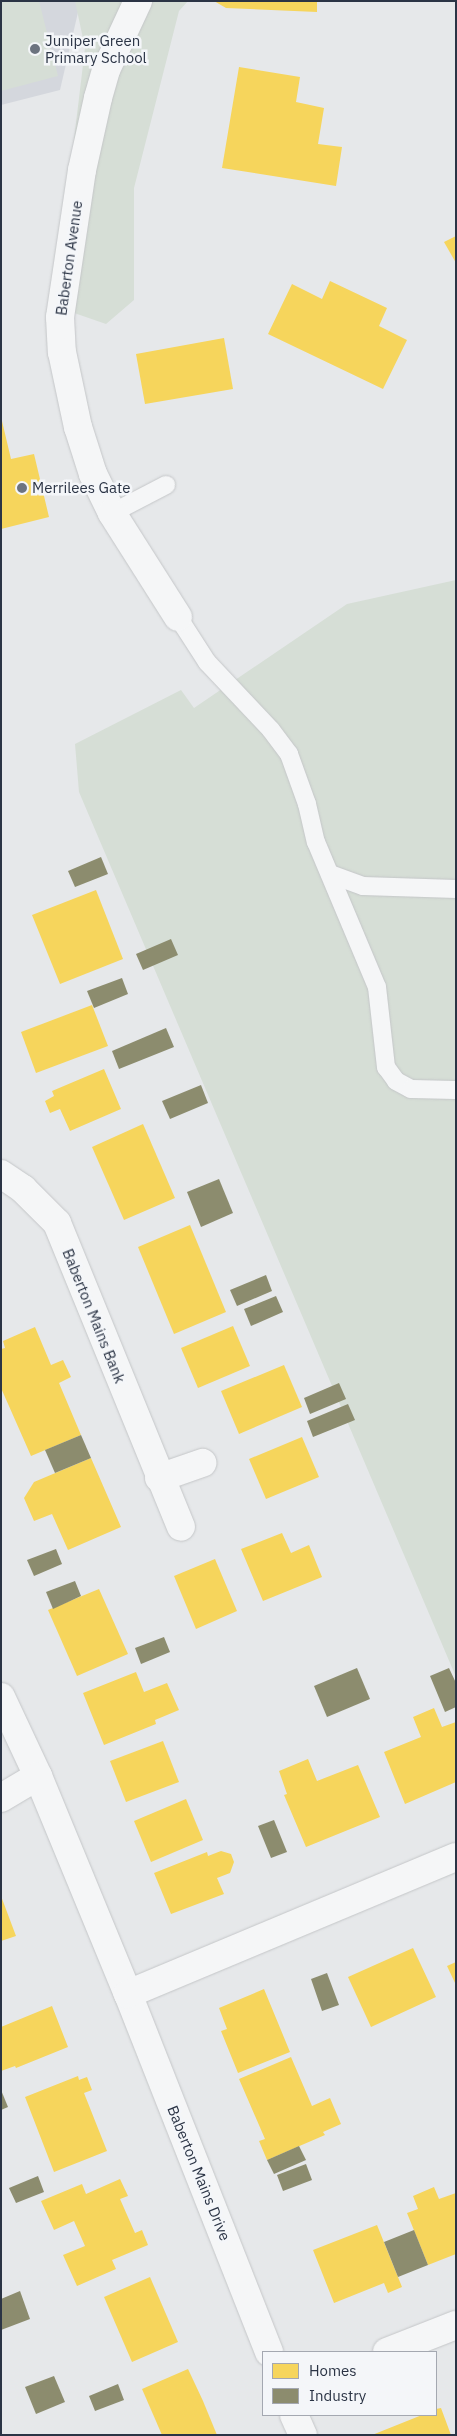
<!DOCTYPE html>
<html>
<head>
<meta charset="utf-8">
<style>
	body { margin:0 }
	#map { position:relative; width:457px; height:2436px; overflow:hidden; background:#e6e8ea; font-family:"IBM Plex Sans",sans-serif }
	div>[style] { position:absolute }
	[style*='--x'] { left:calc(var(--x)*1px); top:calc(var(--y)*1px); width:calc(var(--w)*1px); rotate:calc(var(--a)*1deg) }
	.built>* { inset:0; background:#d4d7dd }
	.green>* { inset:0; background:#d6ded6 }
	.homes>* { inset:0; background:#f6d55c }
	.industry>* { inset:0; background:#8c8c6e }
	.roads { filter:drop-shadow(0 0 1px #c4c6c8) drop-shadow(0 0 1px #c4c6c8) }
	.lane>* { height:18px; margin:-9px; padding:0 9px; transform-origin:9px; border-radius:9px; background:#f5f6f7 }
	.street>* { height:28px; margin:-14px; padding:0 14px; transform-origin:14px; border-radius:14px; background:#f5f6f7 }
	.dots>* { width:14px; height:14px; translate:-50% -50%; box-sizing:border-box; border:2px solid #f4f6f9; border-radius:50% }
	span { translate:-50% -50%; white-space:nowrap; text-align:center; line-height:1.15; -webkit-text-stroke:5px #f4f6f9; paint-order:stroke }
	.poi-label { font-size:15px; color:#2b3445 }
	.left { translate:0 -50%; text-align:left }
	.street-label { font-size:15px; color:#2b3445 }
	.frame { position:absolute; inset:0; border:2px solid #2b3445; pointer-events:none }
	.legend { position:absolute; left:262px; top:2351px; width:175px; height:65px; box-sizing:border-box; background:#f4f6f9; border:1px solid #a4a8b1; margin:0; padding:6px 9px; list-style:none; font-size:15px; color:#2b3445 }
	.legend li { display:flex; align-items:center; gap:10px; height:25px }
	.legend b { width:25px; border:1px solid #a4a8b1 }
</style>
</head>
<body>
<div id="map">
	<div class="built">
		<i style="clip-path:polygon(1px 1px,77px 1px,79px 8px,60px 90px,1px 105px)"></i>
	</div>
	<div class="green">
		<i style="clip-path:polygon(1px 1px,39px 1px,58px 76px,1px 91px)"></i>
		<i style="clip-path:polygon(75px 1px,188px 1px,179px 11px,134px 188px,134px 300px,106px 324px,54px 306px,85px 48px)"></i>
		<i style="clip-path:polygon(456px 580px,456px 1677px,79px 792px,75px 744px,181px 690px,194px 708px,347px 604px)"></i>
	</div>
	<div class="homes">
		<i style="clip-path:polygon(214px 1px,317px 1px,317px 12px,226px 8px)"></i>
		<i style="clip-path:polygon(239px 67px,300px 77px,296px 102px,324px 108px,318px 144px,342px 147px,336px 186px,222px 168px)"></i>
		<i style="clip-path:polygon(456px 236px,456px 263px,444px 242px)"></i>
		<i style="clip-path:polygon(330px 281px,387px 308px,379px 326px,407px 340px,383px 389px,268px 334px,292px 284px,322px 299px)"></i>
		<i style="clip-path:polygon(224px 338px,233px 389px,145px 404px,136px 354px)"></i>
		<i style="clip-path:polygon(2px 421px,11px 459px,34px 454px,49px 517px,1px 529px)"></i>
		<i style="clip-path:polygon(96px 890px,123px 959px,60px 984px,32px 915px)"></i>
		<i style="clip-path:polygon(92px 1005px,108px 1046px,36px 1073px,21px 1032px)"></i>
		<i style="clip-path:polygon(104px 1069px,121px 1109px,70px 1131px,60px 1109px,50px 1113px,45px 1101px,54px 1096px,52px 1091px)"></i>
		<i style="clip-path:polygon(143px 1124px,175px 1198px,124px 1220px,92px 1147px)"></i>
		<i style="clip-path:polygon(190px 1225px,226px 1312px,174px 1334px,138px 1247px)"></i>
		<i style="clip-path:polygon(233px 1326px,250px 1366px,198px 1388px,181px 1348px)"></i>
		<i style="clip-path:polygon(35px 1327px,51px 1365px,63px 1360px,71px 1377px,59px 1383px,81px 1435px,31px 1456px,1px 1388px,1px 1349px,5px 1348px,3px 1341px)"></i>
		<i style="clip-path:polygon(284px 1365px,302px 1407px,239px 1434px,221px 1391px)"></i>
		<i style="clip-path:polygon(302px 1437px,319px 1477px,266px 1499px,249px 1459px)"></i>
		<i style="clip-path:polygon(91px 1458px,121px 1527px,68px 1550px,52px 1514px,34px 1521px,24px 1498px,34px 1482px)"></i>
		<i style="clip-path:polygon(282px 1533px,291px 1553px,309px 1545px,322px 1577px,263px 1601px,241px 1549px)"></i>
		<i style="clip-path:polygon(215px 1559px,237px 1611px,196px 1629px,174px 1576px)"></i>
		<i style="clip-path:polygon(99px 1589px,128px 1654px,77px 1676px,48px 1610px)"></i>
		<i style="clip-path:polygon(136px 1672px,144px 1692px,167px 1683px,179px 1710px,155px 1720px,156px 1724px,104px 1745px,83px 1693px)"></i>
		<i style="clip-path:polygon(434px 1708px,442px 1727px,456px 1722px,456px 1782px,405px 1804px,384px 1752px,421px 1737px,413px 1717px)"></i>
		<i style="clip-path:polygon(163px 1741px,179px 1782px,126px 1802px,110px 1761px)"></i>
		<i style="clip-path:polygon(308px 1759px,317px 1781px,358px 1765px,380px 1817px,306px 1847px,284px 1795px,287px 1794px,279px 1771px)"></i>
		<i style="clip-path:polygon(186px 1799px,203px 1840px,151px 1862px,134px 1821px)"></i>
		<i style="clip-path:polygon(221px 1851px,231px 1854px,234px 1862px,230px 1873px,217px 1878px,224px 1894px,171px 1914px,154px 1873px,207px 1852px,208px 1856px)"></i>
		<i style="clip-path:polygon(1px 1896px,16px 1936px,1px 1941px)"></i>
		<i style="clip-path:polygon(413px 1948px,436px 1997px,371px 2027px,348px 1977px)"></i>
		<i style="clip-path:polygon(456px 1962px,456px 1985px,447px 1966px)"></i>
		<i style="clip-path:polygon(264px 1989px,290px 2052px,238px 2073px,221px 2031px,227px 2029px,219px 2008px)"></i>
		<i style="clip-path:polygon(52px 2006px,68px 2047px,16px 2068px,15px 2066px,1px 2071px,1px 2027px)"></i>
		<i style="clip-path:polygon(291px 2057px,312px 2106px,330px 2098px,341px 2124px,323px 2132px,325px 2135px,267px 2160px,259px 2141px,265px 2139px,239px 2079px)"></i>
		<i style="clip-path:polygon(78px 2076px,79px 2080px,87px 2077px,92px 2090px,84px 2093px,107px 2151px,54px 2172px,25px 2097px)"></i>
		<i style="clip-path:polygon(120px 2179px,128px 2196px,120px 2199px,135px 2233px,142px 2230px,148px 2245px,112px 2260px,116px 2269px,77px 2286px,63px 2255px,85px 2246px,74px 2221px,54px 2230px,41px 2201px,82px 2184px,86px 2194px)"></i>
		<i style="clip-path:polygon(434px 2187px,439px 2199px,456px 2193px,456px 2254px,428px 2265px,407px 2213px,418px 2209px,413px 2196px)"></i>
		<i style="clip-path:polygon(377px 2225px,402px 2287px,388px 2293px,384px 2283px,334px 2303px,313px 2250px)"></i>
		<i style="clip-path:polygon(150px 2277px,178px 2342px,132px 2362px,104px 2297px)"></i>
		<i style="clip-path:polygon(188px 2369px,203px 2401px,217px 2435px,162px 2435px,142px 2389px)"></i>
		<i style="clip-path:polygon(441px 2408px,451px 2435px,372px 2435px,422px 2415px,436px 2415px,436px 2409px)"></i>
	</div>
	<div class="industry">
		<i style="clip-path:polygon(101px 857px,108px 874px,75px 887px,68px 871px)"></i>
		<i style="clip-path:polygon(171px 939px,178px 955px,143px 970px,136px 954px)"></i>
		<i style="clip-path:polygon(122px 978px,128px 994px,94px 1008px,87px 991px)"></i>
		<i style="clip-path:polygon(166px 1028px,174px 1047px,119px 1069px,112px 1051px)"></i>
		<i style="clip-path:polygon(201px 1085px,208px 1103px,170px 1119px,162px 1101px)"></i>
		<i style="clip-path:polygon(219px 1179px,233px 1213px,201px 1227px,187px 1192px)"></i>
		<i style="clip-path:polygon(266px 1275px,272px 1291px,237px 1306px,230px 1290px)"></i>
		<i style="clip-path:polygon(276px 1296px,283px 1312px,251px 1326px,244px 1309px)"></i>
		<i style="clip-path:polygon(339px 1383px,346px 1399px,310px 1414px,304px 1398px)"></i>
		<i style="clip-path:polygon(348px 1404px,355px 1420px,313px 1437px,307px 1421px)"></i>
		<i style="clip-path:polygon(81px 1435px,91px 1458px,55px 1473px,45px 1450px)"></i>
		<i style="clip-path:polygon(56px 1549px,62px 1564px,34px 1576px,27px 1560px)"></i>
		<i style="clip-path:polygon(75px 1581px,81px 1596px,53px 1609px,46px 1592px)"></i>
		<i style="clip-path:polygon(164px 1637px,170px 1652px,141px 1664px,135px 1648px)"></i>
		<i style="clip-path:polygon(357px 1668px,370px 1699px,327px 1717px,314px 1686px)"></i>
		<i style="clip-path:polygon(449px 1668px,456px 1683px,456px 1707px,445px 1712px,430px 1676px)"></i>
		<i style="clip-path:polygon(274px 1820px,287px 1852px,271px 1858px,258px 1826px)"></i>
		<i style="clip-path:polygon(327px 1973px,339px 2005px,322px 2011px,311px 1979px)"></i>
		<i style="clip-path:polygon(1px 2090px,8px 2107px,1px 2110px)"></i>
		<i style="clip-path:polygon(299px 2146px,306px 2160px,274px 2174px,267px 2160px)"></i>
		<i style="clip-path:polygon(306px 2164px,312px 2180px,283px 2191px,277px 2175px)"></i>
		<i style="clip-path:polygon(38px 2176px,44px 2192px,16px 2203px,9px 2188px)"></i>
		<i style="clip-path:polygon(414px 2230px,428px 2265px,398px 2277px,384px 2242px)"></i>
		<i style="clip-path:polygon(20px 2291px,30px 2319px,1px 2330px,1px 2299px)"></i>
		<i style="clip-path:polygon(54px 2376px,65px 2402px,36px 2414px,25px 2387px)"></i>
		<i style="clip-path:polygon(118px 2384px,124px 2400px,95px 2411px,89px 2396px)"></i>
	</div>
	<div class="roads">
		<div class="lane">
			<i style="--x:112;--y:513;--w:61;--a:-27.4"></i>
			<i style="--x:178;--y:617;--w:54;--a:57.2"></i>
			<i style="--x:207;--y:662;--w:93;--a:46.7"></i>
			<i style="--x:271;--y:730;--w:30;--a:53"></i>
			<i style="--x:289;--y:754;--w:53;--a:70.2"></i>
			<i style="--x:307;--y:804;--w:39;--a:77"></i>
			<i style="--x:316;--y:842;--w:157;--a:67.2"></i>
			<i style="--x:377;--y:987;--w:81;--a:83.6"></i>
			<i style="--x:386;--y:1067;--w:17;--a:54"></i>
			<i style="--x:396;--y:1081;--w:17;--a:28"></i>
			<i style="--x:411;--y:1089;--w:45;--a:1.3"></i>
			<i style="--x:330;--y:874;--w:35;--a:20"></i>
			<i style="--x:363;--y:886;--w:93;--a:1.8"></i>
		</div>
		<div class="street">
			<i style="--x:138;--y:1;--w:76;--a:114.9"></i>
			<i style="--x:106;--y:70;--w:29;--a:106"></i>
			<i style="--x:98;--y:98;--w:74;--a:102.5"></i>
			<i style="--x:82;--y:170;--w:149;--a:98.5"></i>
			<i style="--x:60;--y:317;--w:35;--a:87"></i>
			<i style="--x:62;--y:352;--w:77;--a:78"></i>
			<i style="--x:78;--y:427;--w:49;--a:72.3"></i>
			<i style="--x:93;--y:474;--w:43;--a:64"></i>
			<i style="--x:112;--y:513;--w:123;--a:57.6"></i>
			<i style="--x:1;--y:1174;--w:27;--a:34"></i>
			<i style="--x:23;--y:1189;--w:48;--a:45"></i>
			<i style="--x:57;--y:1223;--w:328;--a:67.8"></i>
			<i style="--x:159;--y:1478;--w:46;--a:-19.2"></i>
			<i style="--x:1;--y:1697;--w:87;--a:64.9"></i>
			<i style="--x:38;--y:1776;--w:236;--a:67.6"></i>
			<i style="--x:128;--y:1994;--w:385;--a:68.5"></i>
			<i style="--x:1;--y:1798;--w:43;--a:-30.7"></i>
			<i style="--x:128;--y:1994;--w:355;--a:-22.7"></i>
			<i style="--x:387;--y:2352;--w:74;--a:-21.4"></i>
			<i style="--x:294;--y:2415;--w:22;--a:66"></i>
		</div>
	</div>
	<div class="dots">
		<i style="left:35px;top:49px;background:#6c737f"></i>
		<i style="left:22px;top:488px;background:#6c737f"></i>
	</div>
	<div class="poi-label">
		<span class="left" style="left:45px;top:49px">Juniper Green<br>Primary School</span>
		<span class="left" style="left:32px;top:488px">Merrilees Gate</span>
	</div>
	<div class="street-label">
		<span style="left:69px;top:258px;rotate:-82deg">Baberton Avenue</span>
		<span style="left:94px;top:1316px;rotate:68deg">Baberton Mains Bank</span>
		<span style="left:199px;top:2173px;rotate:68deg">Baberton Mains Drive</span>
	</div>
	<div class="frame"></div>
	<ul class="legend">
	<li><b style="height:14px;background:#f6d55c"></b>Homes</li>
	<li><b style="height:14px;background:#8c8c6e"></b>Industry</li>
	</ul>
</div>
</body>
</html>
